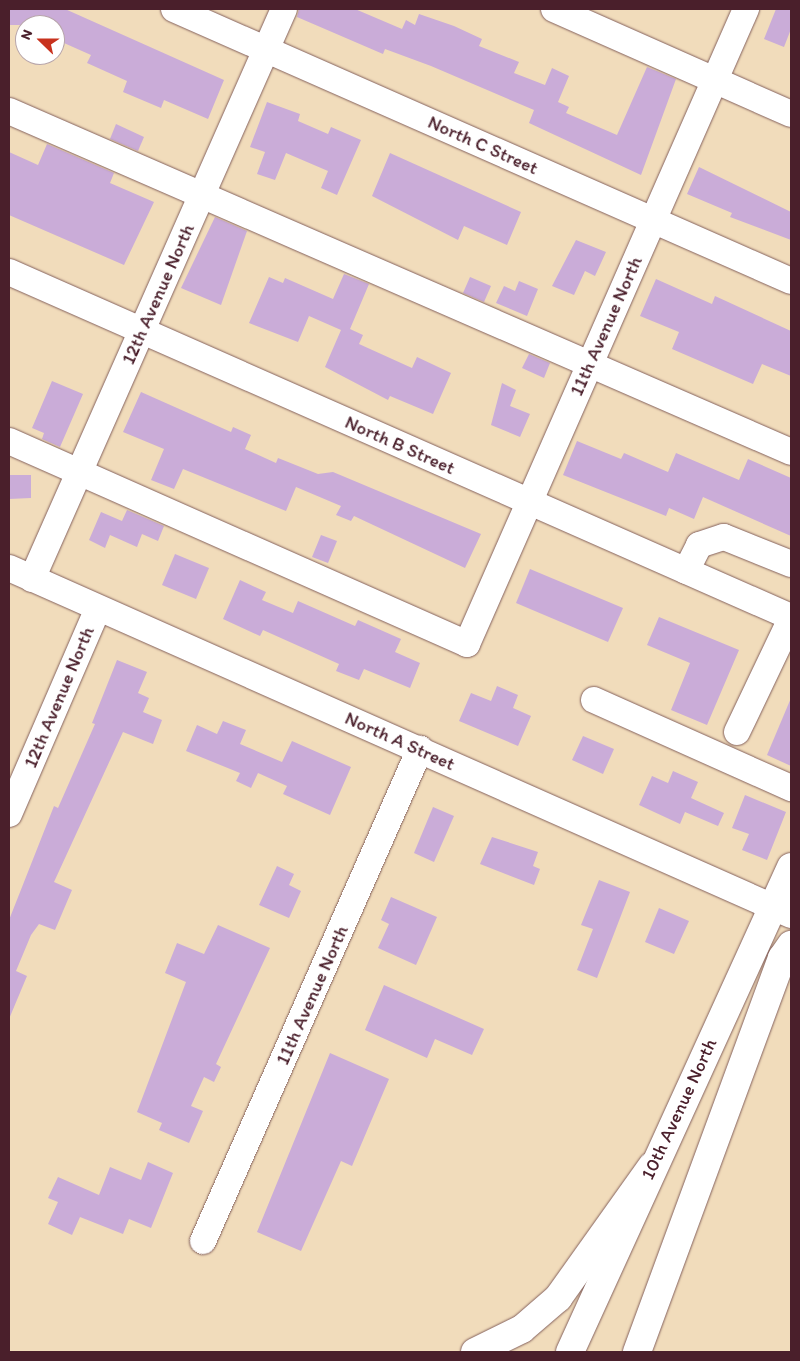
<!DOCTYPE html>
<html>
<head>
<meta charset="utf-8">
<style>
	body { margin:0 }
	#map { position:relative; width:800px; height:1361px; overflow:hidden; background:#f1dcbb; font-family:Itim,sans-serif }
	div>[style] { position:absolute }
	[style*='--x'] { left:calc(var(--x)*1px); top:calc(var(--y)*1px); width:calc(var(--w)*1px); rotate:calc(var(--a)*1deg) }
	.building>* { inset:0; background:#caacd8 }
	.roads { filter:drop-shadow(0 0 1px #84615d) drop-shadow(0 0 1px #84615d) }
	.minor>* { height:26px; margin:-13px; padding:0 13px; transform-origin:13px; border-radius:13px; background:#fff }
	.major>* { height:28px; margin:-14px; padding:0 14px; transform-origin:14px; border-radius:14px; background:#fff }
	.highway>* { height:28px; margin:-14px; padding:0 14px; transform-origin:14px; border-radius:14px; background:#fff }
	span { translate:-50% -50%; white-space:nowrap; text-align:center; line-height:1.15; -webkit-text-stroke:4px #fff; paint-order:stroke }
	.street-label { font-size:19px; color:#4a1f2b }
	.frame { position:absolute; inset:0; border:10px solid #4a1f2b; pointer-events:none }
	.north { position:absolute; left:15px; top:15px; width:50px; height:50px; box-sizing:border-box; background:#fff; border:1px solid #b7a5aa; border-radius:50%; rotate:292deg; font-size:14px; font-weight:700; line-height:20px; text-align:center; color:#4a1f2b }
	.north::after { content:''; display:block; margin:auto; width:18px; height:22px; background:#c8321e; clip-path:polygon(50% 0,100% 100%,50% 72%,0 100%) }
</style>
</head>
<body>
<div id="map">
	<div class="building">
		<i style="clip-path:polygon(9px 9px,65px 9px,224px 80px,208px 119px,164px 100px,161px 108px,123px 92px,127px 81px,87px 63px,91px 55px,55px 39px,55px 25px,9px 25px)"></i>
		<i style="clip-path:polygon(299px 9px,355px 9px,402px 29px,406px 20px,415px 25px,419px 14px,454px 26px,482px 39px,479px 46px,519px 62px,514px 73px,545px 85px,552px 68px,569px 76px,558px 102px,569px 107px,566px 113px,617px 135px,647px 67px,676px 79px,641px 175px,529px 123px,534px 110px,431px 66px,385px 49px,383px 54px,297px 17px)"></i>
		<i style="clip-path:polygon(776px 9px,791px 9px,791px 29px,784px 47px,764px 39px)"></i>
		<i style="clip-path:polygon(267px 102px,300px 114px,298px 121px,328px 134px,331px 127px,361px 140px,337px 195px,321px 188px,328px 171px,286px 153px,275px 180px,257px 174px,265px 152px,250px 147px)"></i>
		<i style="clip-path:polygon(116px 124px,144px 137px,138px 151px,110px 139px)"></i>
		<i style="clip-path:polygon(47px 144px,114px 173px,110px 183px,154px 202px,124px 265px,9px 215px,9px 152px,38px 165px)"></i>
		<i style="clip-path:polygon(390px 153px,521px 212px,507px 245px,464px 226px,458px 240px,372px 196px)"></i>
		<i style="clip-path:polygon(699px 167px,791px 212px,791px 240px,730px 217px,732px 213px,687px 194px)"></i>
		<i style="clip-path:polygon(215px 217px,247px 231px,221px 305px,181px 288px)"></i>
		<i style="clip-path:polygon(576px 240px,606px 252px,595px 276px,585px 271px,574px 295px,552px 286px)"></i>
		<i style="clip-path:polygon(344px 274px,369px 284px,350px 329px,363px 335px,359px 344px,412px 368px,417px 357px,451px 373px,433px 414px,390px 396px,388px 400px,325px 367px,341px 330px,309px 316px,298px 342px,249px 323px,269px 277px,283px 283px,285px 278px,333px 299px)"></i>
		<i style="clip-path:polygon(470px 277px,491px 286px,484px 302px,463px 293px)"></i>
		<i style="clip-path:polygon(656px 279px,712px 304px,715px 296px,791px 331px,791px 376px,762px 364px,753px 384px,672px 349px,679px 332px,640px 316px)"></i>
		<i style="clip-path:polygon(519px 281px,538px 289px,527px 316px,496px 303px,504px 286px,515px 291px)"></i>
		<i style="clip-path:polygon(529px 354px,550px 363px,544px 378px,522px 368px)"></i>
		<i style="clip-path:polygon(52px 381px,83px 394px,60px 447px,42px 439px,44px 433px,32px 428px)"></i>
		<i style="clip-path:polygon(502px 383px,516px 390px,510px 406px,530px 414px,520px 437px,491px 425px)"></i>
		<i style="clip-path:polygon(141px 392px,231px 432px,233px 427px,251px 435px,245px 449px,276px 463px,278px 458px,318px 474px,333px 472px,481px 534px,465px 568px,354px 516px,351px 521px,336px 515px,341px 506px,296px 487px,286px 511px,183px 469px,174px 489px,151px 480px,164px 449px,123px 432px)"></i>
		<i style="clip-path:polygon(577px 441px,621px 459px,624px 453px,668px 472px,676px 453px,739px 480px,748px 459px,791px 478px,791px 536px,703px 497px,694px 519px,669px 508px,666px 516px,563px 475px)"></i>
		<i style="clip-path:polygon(9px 475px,31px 475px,31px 498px,9px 499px)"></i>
		<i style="clip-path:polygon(127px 510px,164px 526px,158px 541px,142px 534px,137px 547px,110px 535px,105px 548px,89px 540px,101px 512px,122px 521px)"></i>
		<i style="clip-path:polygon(321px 535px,337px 541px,328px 563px,312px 557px)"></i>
		<i style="clip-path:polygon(175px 554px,209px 568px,196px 599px,162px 585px)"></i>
		<i style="clip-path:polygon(530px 569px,623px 608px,608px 642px,516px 603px)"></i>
		<i style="clip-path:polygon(240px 580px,266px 592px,262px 600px,293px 613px,298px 601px,355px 626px,358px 620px,401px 639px,395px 652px,420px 663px,410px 688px,364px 669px,359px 680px,336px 671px,339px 664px,263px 630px,260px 636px,223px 619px)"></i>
		<i style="clip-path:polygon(659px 617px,739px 650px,707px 725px,671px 710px,690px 663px,647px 645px)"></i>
		<i style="clip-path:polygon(117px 660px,147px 672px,138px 693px,149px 698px,143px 712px,162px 720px,153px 744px,123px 732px,54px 882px,72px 890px,55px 930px,39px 924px,31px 935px,16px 971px,27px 976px,9px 1019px,9px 920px,54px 806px,58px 808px,95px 724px,92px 723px)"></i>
		<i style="clip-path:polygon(497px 686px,518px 695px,513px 708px,531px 716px,518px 746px,459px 721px,471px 693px,491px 701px)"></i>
		<i style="clip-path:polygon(791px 698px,791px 766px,767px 755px)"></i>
		<i style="clip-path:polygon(223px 721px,246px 730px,240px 744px,282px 762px,292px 741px,351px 767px,330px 815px,283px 794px,287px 786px,258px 773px,251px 788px,236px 781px,240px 773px,186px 751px,197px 725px,217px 734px)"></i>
		<i style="clip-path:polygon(583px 736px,614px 749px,603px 774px,572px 760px)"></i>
		<i style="clip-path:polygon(673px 771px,698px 782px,691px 798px,724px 813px,718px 826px,685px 812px,680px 824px,639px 805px,652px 776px,668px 783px)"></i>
		<i style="clip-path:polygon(745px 795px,786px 812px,767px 860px,742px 850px,749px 834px,732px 828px)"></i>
		<i style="clip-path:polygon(433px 807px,454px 816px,434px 862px,414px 853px)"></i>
		<i style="clip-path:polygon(492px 837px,538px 852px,533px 866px,540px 869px,534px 885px,480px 864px)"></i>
		<i style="clip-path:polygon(277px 866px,294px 874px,289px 885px,301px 891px,289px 918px,259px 905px)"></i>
		<i style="clip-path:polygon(599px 880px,630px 892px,597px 978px,577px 970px,593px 929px,581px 925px)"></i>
		<i style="clip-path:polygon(391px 897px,437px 917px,416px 965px,378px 948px,389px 924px,381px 920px)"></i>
		<i style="clip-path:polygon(659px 908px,689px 921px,674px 954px,645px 942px)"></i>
		<i style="clip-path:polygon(218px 925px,270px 948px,216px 1064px,221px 1067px,214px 1082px,204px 1077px,191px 1106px,203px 1111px,189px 1143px,159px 1130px,162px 1123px,137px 1112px,186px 982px,165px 973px,177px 943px,204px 954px)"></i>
		<i style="clip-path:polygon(384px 985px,484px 1029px,472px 1055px,435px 1039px,427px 1058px,365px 1030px)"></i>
		<i style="clip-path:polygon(330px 1053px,389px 1079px,352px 1166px,341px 1161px,301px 1251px,257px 1232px)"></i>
		<i style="clip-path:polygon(148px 1162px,173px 1173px,151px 1228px,129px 1219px,123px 1234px,80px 1217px,72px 1235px,48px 1224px,58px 1202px,48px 1198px,58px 1177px,99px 1195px,110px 1167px,141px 1180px)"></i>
	</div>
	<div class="roads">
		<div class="minor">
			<i style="--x:174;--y:9;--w:674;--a:23.79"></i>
			<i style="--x:554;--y:9;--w:259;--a:23.9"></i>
			<i style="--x:9;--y:111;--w:853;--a:23.56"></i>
			<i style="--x:9;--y:272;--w:855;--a:23.81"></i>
			<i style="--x:9;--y:441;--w:501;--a:23.9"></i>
			<i style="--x:467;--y:644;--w:694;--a:-66.28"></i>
			<i style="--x:9;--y:568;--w:856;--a:23.93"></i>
			<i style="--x:686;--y:571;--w:29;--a:-63"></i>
			<i style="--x:699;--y:545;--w:26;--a:-18"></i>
			<i style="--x:724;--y:537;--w:72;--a:21.9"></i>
			<i style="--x:32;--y:579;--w:623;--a:-66.15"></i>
			<i style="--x:594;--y:700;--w:216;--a:24.1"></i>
			<i style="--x:737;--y:732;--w:125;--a:-64.5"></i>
			<i style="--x:9;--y:814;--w:224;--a:-66.6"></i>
			<i style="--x:203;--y:1241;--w:538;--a:-66.2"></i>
		</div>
		<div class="major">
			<i style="--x:570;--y:1352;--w:533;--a:-65.5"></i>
			<i style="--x:637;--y:1352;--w:420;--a:-69.8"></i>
			<i style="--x:782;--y:958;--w:16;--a:-55"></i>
		</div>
		<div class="highway">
			<i style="--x:475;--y:1352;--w:52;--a:-26.1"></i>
			<i style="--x:522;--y:1329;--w:48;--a:-40.7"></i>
			<i style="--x:558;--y:1298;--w:162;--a:-54.5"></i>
		</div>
	</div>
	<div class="street-label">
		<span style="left:483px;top:145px;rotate:24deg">North C Street</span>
		<span style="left:158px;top:294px;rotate:-66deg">12th Avenue North</span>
		<span style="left:606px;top:326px;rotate:-66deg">11th Avenue North</span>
		<span style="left:400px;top:445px;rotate:24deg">North B Street</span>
		<span style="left:59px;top:697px;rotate:-67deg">12th Avenue North</span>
		<span style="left:400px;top:741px;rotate:24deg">North A Street</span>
		<span style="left:312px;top:995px;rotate:-66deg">11th Avenue North</span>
		<span style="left:679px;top:1109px;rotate:-65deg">10th Avenue North</span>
	</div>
	<div class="frame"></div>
	<div class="north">N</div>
</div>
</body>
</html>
